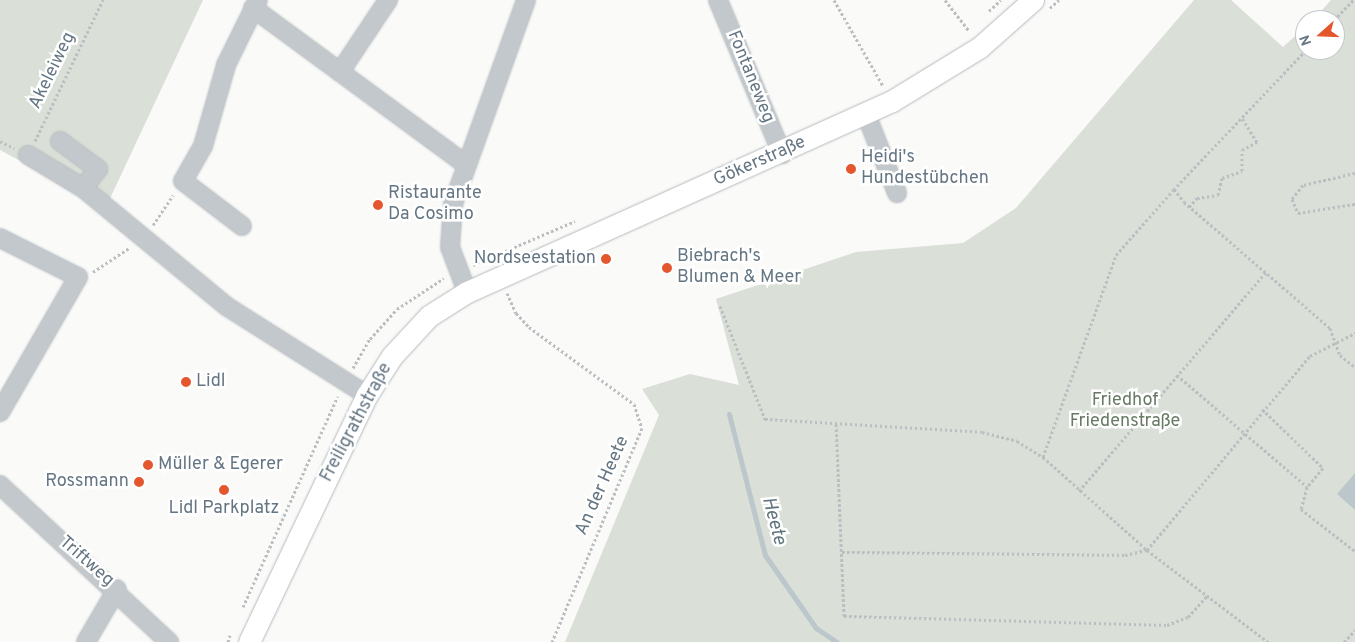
<!DOCTYPE html>
<html>
<head>
<meta charset="utf-8">
<style>
	body { margin:0 }
	#map { position:relative; width:1355px; height:642px; overflow:hidden; background:#fafaf8; font-family:Overpass,sans-serif }
	div>[style] { position:absolute }
	[style*='--x'] { left:calc(var(--x)*1px); top:calc(var(--y)*1px); width:calc(var(--w)*1px); rotate:calc(var(--a)*1deg) }
	.green>* { inset:0; background:#dadfd7 }
	.water>* { inset:0; background:#bbc7cb }
	.stream>* { height:5px; margin:-2.5px; padding:0 2.5px; transform-origin:2.5px; border-radius:2.5px; background:#bbc7cb }
	.path>* { height:3px; margin-top:-1.5px; transform-origin:0; background:repeating-linear-gradient(90deg,#bbbfc2 0 2.5px,transparent 0 5px) }
	.roads { filter:drop-shadow(0 0 1px #b5babe) drop-shadow(0 0 1px #b5babe) }
	.minor>* { height:18px; margin:-9px; padding:0 9px; transform-origin:9px; border-radius:9px; background:#c3c8cc }
	.major>* { height:21px; margin:-10.5px; padding:0 10.5px; transform-origin:10.5px; border-radius:10.5px; background:#fff }
	.dots>* { width:14px; height:14px; translate:-50% -50%; box-sizing:border-box; border:2px solid #fff; border-radius:50% }
	span { translate:-50% -50%; white-space:nowrap; text-align:center; line-height:1.15; -webkit-text-stroke:5px #fff; paint-order:stroke }
	.street-label { font-size:18px; color:#657683 }
	.poi-label { font-size:18px; color:#657683 }
	.left { translate:0 -50%; text-align:left }
	.right { translate:-100% -50%; text-align:right }
	.park-label { font-size:18px; color:#687a64 }
	.water-label { font-size:19px; color:#60757c; font-style:italic }
	.north { position:absolute; left:1295px; top:10px; width:50px; height:50px; box-sizing:border-box; background:#fff; border:1px solid #c1c8cd; border-radius:50%; rotate:250deg; font-size:14px; font-weight:700; line-height:20px; text-align:center; color:#657683 }
	.north::after { content:''; display:block; margin:auto; width:18px; height:22px; background:#e4572e; clip-path:polygon(50% 0,100% 100%,50% 72%,0 100%) }
</style>
</head>
<body>
<div id="map">
	<div class="green">
		<i style="clip-path:polygon(0 0,203px 0,106px 207px,0 150px)"></i>
		<i style="clip-path:polygon(1194px 0,1231px 0,1283px 47px,1305px 27px,1305px 50px,1335px 50px,1335px 20px,1313px 20px,1331px 0,1355px 0,1355px 642px,565px 642px,659px 415px,642px 389px,690px 374px,739px 385px,716px 299px,856px 252px,963px 243px,1016px 208px)"></i>
	</div>
	<div class="water">
		<i style="clip-path:polygon(1355px 473px,1355px 510px,1337px 494px)"></i>
	</div>
	<div class="stream">
		<i style="--x:729;--y:414;--w:146;--a:75.7"></i>
		<i style="--x:765;--y:555;--w:89;--a:55.1"></i>
		<i style="--x:816;--y:628;--w:25;--a:34"></i>
	</div>
	<div class="path">
		<i style="--x:834;--y:0;--w:99;--a:60.3"></i>
		<i style="--x:945;--y:0;--w:39;--a:52"></i>
		<i style="--x:1050;--y:8;--w:12;--a:-42"></i>
		<i style="--x:989;--y:11;--w:16;--a:-43"></i>
		<i style="--x:1334;--y:20;--w:28;--a:-46"></i>
		<i style="--x:1306;--y:50;--w:192;--a:133.5"></i>
		<i style="--x:1174;--y:189;--w:16;--a:52"></i>
		<i style="--x:1184;--y:202;--w:193;--a:40.8"></i>
		<i style="--x:1330;--y:328;--w:29;--a:70"></i>
		<i style="--x:1340;--y:355;--w:19;--a:39"></i>
		<i style="--x:0;--y:141;--w:16;--a:27"></i>
		<i style="--x:35;--y:141;--w:157;--a:-64.3"></i>
		<i style="--x:1355;--y:173;--w:53;--a:167"></i>
		<i style="--x:1303;--y:185;--w:18;--a:128"></i>
		<i style="--x:1292;--y:199;--w:15;--a:67"></i>
		<i style="--x:1298;--y:213;--w:58;--a:-9"></i>
		<i style="--x:1189;--y:207;--w:12;--a:-48"></i>
		<i style="--x:1197;--y:198;--w:21;--a:-8"></i>
		<i style="--x:1218;--y:195;--w:17;--a:-77"></i>
		<i style="--x:1222;--y:178;--w:21;--a:-19"></i>
		<i style="--x:1242;--y:171;--w:21;--a:-90"></i>
		<i style="--x:1242;--y:150;--w:17;--a:-28"></i>
		<i style="--x:1257;--y:142;--w:28;--a:-122"></i>
		<i style="--x:153;--y:225;--w:36;--a:-56"></i>
		<i style="--x:473;--y:265;--w:111;--a:-23.3"></i>
		<i style="--x:93;--y:272;--w:43;--a:-33.7"></i>
		<i style="--x:507;--y:293;--w:22;--a:66"></i>
		<i style="--x:516;--y:313;--w:19;--a:47"></i>
		<i style="--x:529;--y:327;--w:130;--a:36.3"></i>
		<i style="--x:634;--y:404;--w:25;--a:72"></i>
		<i style="--x:642;--y:428;--w:232;--a:112.8"></i>
		<i style="--x:720;--y:306;--w:122;--a:68.3"></i>
		<i style="--x:765;--y:419;--w:217;--a:3.4"></i>
		<i style="--x:982;--y:432;--w:36;--a:14"></i>
		<i style="--x:1017;--y:441;--w:31;--a:32"></i>
		<i style="--x:1043;--y:457;--w:140;--a:41.8"></i>
		<i style="--x:1147;--y:550;--w:152;--a:37.2"></i>
		<i style="--x:353;--y:368;--w:34;--a:-60"></i>
		<i style="--x:370;--y:339;--w:40;--a:-48"></i>
		<i style="--x:397;--y:309;--w:56;--a:-33.4"></i>
		<i style="--x:1177;--y:375;--w:172;--a:40.7"></i>
		<i style="--x:1262;--y:409;--w:85;--a:44"></i>
		<i style="--x:1323;--y:468;--w:25;--a:130"></i>
		<i style="--x:1307;--y:487;--w:23;--a:105"></i>
		<i style="--x:1301;--y:509;--w:68;--a:37.9"></i>
		<i style="--x:836;--y:424;--w:192;--a:87.6"></i>
		<i style="--x:844;--y:616;--w:323;--a:1.6"></i>
		<i style="--x:1167;--y:625;--w:22;--a:-21"></i>
		<i style="--x:1188;--y:617;--w:28;--a:-48"></i>
		<i style="--x:1043;--y:457;--w:215;--a:-70.1"></i>
		<i style="--x:1116;--y:255;--w:88;--a:-48.7"></i>
		<i style="--x:1079;--y:491;--w:289;--a:-49.5"></i>
		<i style="--x:842;--y:552;--w:283;--a:0.6"></i>
		<i style="--x:1125;--y:555;--w:23;--a:-13"></i>
		<i style="--x:1147;--y:550;--w:253;--a:-50"></i>
		<i style="--x:1310;--y:356;--w:51;--a:-27.1"></i>
		<i style="--x:243;--y:607;--w:231;--a:-65.8"></i>
		<i style="--x:228;--y:642;--w:7;--a:-74"></i>
		<i style="--x:1344;--y:642;--w:16;--a:-47"></i>
	</div>
	<div class="roads">
		<div class="minor">
			<i style="--x:718;--y:0;--w:167;--a:67.4"></i>
			<i style="--x:253;--y:8;--w:265;--a:36.3"></i>
			<i style="--x:340;--y:72;--w:87;--a:-56.3"></i>
			<i style="--x:866;--y:114;--w:85;--a:68.6"></i>
			<i style="--x:60;--y:141;--w:47;--a:36.4"></i>
			<i style="--x:98;--y:169;--w:24;--a:128"></i>
			<i style="--x:28;--y:155;--w:64;--a:31"></i>
			<i style="--x:83;--y:188;--w:185;--a:39.5"></i>
			<i style="--x:226;--y:306;--w:167;--a:32.3"></i>
			<i style="--x:242;--y:226;--w:74;--a:-142.7"></i>
			<i style="--x:183;--y:181;--w:40;--a:-60.3"></i>
			<i style="--x:203;--y:146;--w:84;--a:-74.1"></i>
			<i style="--x:226;--y:65;--w:72;--a:-63.8"></i>
			<i style="--x:0;--y:238;--w:87;--a:26.6"></i>
			<i style="--x:78;--y:277;--w:156;--a:120"></i>
			<i style="--x:467;--y:292;--w:48;--a:-110.7"></i>
			<i style="--x:450;--y:247;--w:43;--a:-86"></i>
			<i style="--x:453;--y:204;--w:217;--a:-70.3"></i>
			<i style="--x:0;--y:485;--w:231;--a:42.9"></i>
			<i style="--x:86;--y:642;--w:61;--a:-59.7"></i>
		</div>
		<div class="major">
			<i style="--x:249;--y:642;--w:274;--a:-64.5"></i>
			<i style="--x:367;--y:395;--w:46;--a:-57.3"></i>
			<i style="--x:392;--y:356;--w:54;--a:-47.2"></i>
			<i style="--x:429;--y:316;--w:45;--a:-32.3"></i>
			<i style="--x:467;--y:292;--w:466;--a:-24.2"></i>
			<i style="--x:892;--y:101;--w:103;--a:-31.5"></i>
			<i style="--x:980;--y:47;--w:71;--a:-41.6"></i>
		</div>
	</div>
	<div class="dots">
		<i style="left:851px;top:169px;background:#e4572e"></i>
		<i style="left:378px;top:205px;background:#e4572e"></i>
		<i style="left:606px;top:259px;background:#e4572e"></i>
		<i style="left:667px;top:268px;background:#e4572e"></i>
		<i style="left:186px;top:382px;background:#e4572e"></i>
		<i style="left:148px;top:465px;background:#e4572e"></i>
		<i style="left:139px;top:482px;background:#e4572e"></i>
		<i style="left:224px;top:490px;background:#e4572e"></i>
	</div>
	<div class="street-label">
		<span style="left:53px;top:71px;rotate:-64deg">Akeleiweg</span>
		<span style="left:750px;top:77px;rotate:68deg">Fontaneweg</span>
		<span style="left:760px;top:162px;rotate:-24deg">Gökerstraße</span>
		<span style="left:357px;top:423px;rotate:-62deg">Freiligrathstraße</span>
		<span style="left:603px;top:486px;rotate:-66deg">An der Heete</span>
		<span style="left:86px;top:562px;rotate:41deg">Triftweg</span>
	</div>
	<div class="poi-label">
		<span class="left" style="left:861px;top:169px">Heidi's<br>Hundestübchen</span>
		<span class="left" style="left:388px;top:205px">Ristaurante<br>Da Cosimo</span>
		<span class="left" style="left:677px;top:268px">Biebrach's<br>Blumen &amp; Meer</span>
		<span class="right" style="left:596px;top:259px">Nordseestation</span>
		<span class="left" style="left:196px;top:382px">Lidl</span>
		<span class="left" style="left:158px;top:465px">Müller &amp; Egerer</span>
		<span class="right" style="left:129px;top:482px">Rossmann</span>
		<span style="left:224px;top:509px">Lidl Parkplatz</span>
	</div>
	<div class="park-label">
		<span style="left:1125px;top:412px">Friedhof<br>Friedenstraße</span>
	</div>
	<div class="water-label">
		<span style="left:773px;top:521px;rotate:75deg">Heete</span>
	</div>
	<div class="north">N</div>
</div>
</body>
</html>
